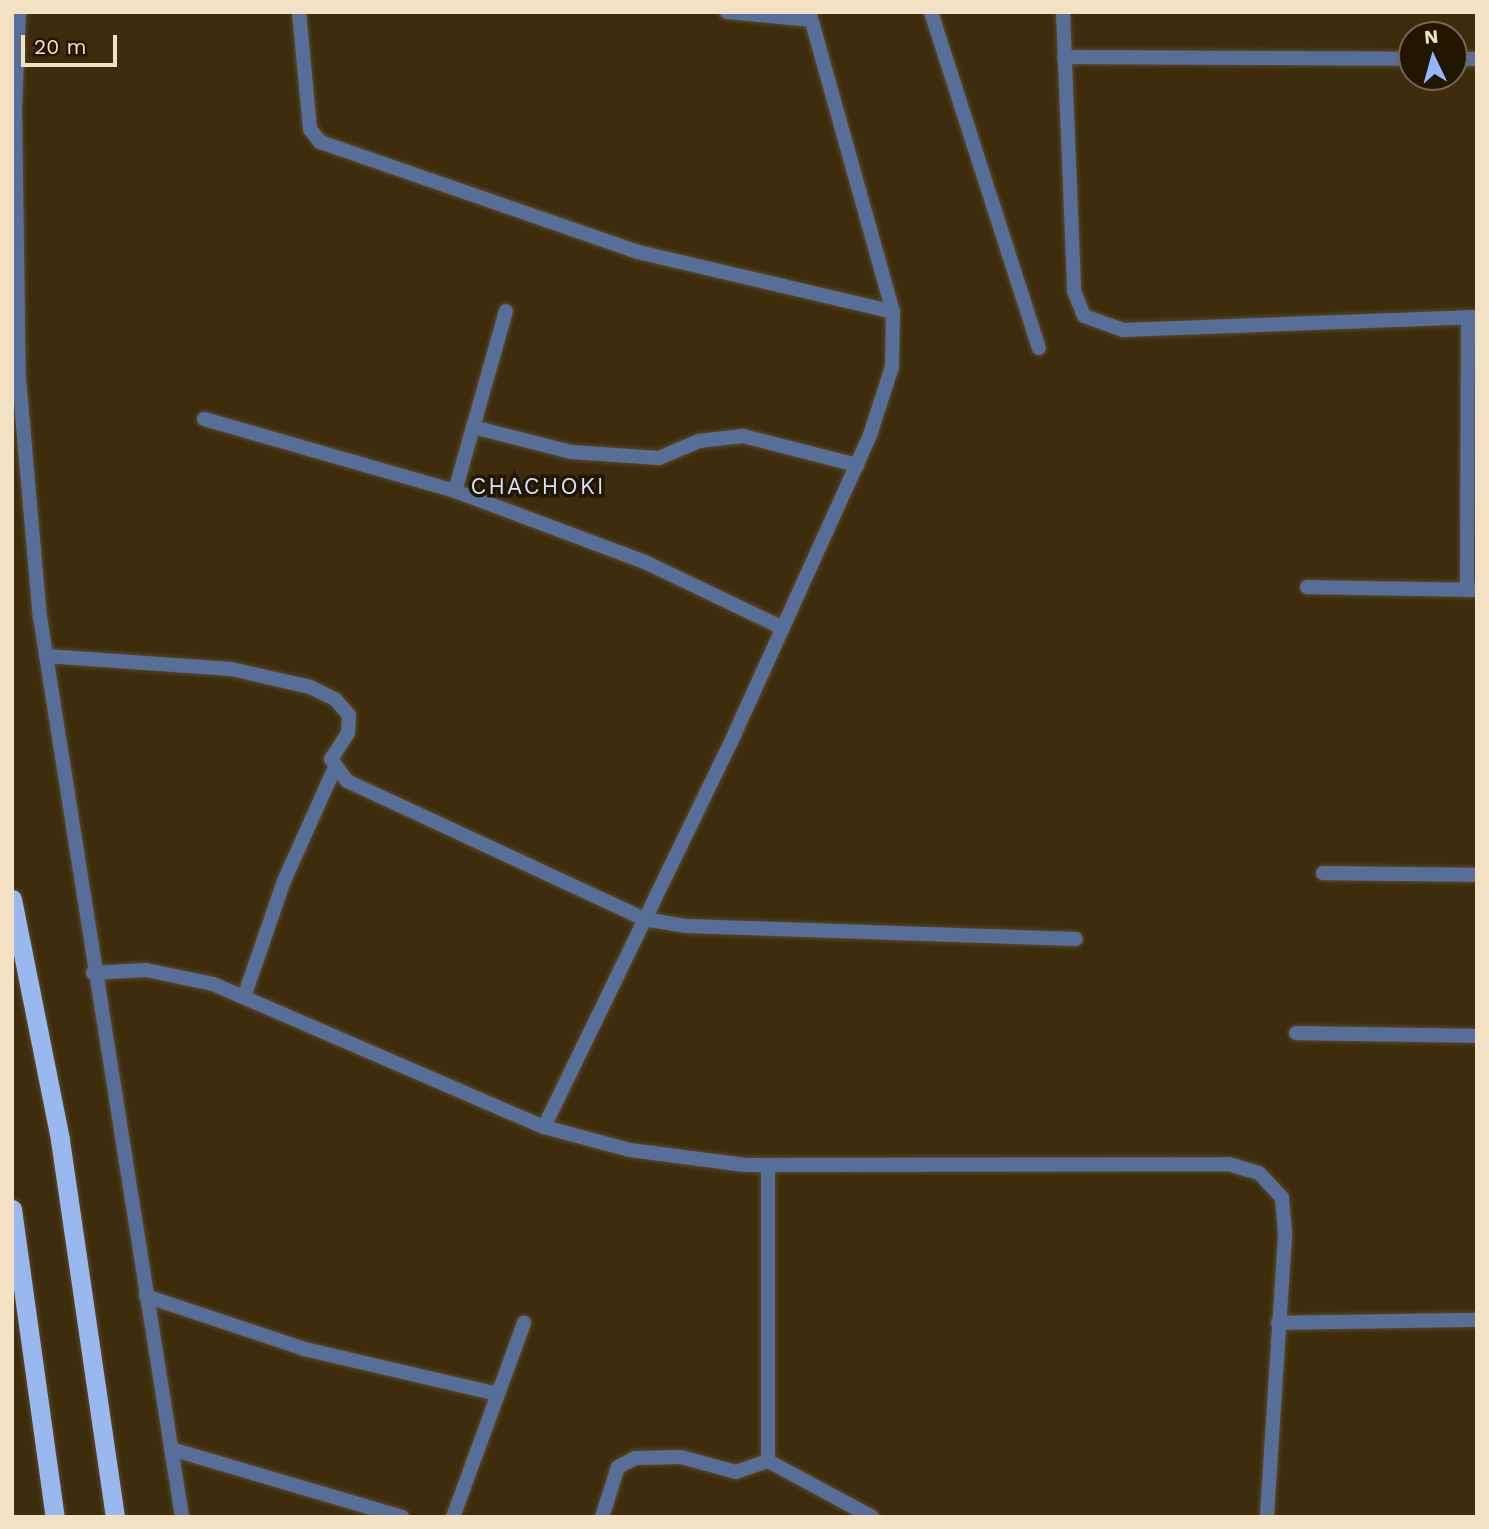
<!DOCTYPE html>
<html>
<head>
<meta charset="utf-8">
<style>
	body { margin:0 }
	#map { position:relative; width:1489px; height:1529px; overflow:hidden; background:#3d2d0c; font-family:"Work Sans",sans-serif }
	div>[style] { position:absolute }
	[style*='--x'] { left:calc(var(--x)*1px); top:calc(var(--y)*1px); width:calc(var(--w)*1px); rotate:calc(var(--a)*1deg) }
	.roads { filter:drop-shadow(0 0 2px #5a4a29) drop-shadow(0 0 2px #5a4a29) }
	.minor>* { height:14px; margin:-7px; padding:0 7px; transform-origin:7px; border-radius:7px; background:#576e99 }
	.tertiary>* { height:14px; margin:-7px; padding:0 7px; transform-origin:7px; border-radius:7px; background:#576e99 }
	.trunk>* { height:19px; margin:-9.5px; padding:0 9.5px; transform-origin:9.5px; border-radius:9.5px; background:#9ab8f0 }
	span { translate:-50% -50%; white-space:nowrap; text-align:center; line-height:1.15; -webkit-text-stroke:7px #221600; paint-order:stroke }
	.quarter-label { font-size:23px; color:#d3e1fc; letter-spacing:2px }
	.frame { position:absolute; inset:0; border:14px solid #f2e2c3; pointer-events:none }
	.north { position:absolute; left:1398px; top:21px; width:70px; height:70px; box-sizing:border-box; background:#221600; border:2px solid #75684e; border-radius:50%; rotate:355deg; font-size:19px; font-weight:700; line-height:28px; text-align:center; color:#f2e2c3 }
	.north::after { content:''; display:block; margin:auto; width:24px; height:32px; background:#93b7fd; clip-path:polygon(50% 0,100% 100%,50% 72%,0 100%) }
	.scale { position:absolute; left:21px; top:35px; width:96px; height:32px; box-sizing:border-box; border:4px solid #f2e2c3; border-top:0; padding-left:9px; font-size:21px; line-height:24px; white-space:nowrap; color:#f2e2c3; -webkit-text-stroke:5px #221600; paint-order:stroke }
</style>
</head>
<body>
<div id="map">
	<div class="roads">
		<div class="minor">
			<i style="--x:299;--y:12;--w:118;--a:84.6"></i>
			<i style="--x:310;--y:129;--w:16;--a:52"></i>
			<i style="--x:320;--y:142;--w:336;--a:19.1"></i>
			<i style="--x:638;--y:252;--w:262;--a:13.2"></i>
			<i style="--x:727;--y:12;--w:84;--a:5.4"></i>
			<i style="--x:931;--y:12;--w:353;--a:72.2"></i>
			<i style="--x:1063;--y:12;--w:279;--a:87.7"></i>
			<i style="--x:1074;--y:291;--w:27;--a:68"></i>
			<i style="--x:1084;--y:316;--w:41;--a:19.7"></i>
			<i style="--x:1123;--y:330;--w:354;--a:-2.1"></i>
			<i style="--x:1064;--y:57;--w:348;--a:0.3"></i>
			<i style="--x:1454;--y:59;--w:23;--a:0"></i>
			<i style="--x:204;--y:419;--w:261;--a:16"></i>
			<i style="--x:455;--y:491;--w:203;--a:20.5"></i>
			<i style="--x:645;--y:562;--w:153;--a:25.6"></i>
			<i style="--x:473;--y:427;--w:101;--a:14.3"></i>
			<i style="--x:571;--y:452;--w:88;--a:3.9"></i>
			<i style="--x:659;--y:458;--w:43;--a:-23"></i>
			<i style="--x:699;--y:441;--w:44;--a:-6.5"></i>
			<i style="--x:743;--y:436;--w:118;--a:14.3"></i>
			<i style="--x:455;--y:491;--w:187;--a:-74.2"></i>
			<i style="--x:1307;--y:587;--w:168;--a:1"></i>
			<i style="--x:1467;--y:590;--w:273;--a:-89.8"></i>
			<i style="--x:46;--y:656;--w:185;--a:4"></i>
			<i style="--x:231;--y:669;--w:81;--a:12.8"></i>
			<i style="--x:310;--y:687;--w:28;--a:26"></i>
			<i style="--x:335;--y:699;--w:21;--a:49"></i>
			<i style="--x:349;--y:715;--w:18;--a:93"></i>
			<i style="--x:348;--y:733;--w:31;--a:123"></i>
			<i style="--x:331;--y:759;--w:27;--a:54"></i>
			<i style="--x:347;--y:781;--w:327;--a:24.9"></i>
			<i style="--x:644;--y:919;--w:43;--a:9.5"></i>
			<i style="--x:686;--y:926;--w:390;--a:1.9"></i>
			<i style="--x:1323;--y:873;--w:154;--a:0.7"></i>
			<i style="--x:93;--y:973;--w:53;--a:-3.2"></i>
			<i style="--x:146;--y:970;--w:68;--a:11.8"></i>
			<i style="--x:213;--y:984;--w:361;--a:23.4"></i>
			<i style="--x:544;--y:1127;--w:89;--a:15"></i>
			<i style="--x:630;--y:1150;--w:116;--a:7.4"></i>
			<i style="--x:745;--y:1165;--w:484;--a:-0.1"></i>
			<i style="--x:1229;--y:1164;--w:31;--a:17"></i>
			<i style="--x:1259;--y:1173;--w:34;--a:47"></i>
			<i style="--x:1282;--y:1198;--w:38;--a:85"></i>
			<i style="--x:1285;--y:1236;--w:282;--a:93.7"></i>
			<i style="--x:244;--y:997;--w:123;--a:-71"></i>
			<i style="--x:284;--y:881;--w:122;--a:-65.8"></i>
			<i style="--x:1296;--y:1033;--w:181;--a:0.9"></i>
			<i style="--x:544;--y:1127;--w:438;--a:-64.1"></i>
			<i style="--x:735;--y:733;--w:327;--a:-65.6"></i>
			<i style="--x:870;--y:435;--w:71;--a:-72.1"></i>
			<i style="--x:892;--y:367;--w:55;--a:-89"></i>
			<i style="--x:893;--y:312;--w:312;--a:-105.6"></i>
			<i style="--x:768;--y:1165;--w:296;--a:90"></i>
			<i style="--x:768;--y:1461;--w:118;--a:28.3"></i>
			<i style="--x:146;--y:1296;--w:167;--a:18.5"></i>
			<i style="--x:304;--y:1349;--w:199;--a:13.1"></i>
			<i style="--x:1278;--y:1323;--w:199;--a:-0.9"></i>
			<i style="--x:171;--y:1449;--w:241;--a:16.4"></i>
			<i style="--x:453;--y:1517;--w:207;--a:-69.9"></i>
			<i style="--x:602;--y:1517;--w:52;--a:-72.3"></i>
			<i style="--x:618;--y:1467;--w:19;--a:-28"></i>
			<i style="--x:635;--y:1458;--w:46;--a:-1.2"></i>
			<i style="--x:681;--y:1457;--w:57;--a:15.3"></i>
			<i style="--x:736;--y:1472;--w:34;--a:-19"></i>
		</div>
		<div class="tertiary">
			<i style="--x:19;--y:12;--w:94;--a:92.4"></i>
			<i style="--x:15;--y:106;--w:273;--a:89.2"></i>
			<i style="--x:19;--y:379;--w:239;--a:85"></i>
			<i style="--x:40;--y:617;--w:911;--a:81.03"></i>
		</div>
		<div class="trunk">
			<i style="--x:12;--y:899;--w:246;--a:78.7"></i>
			<i style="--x:60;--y:1140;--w:381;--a:81.7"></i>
			<i style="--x:12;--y:1209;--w:311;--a:82.1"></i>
		</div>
	</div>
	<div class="quarter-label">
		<span style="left:538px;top:487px">CHACHOKI</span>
	</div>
	<div class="frame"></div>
	<div class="north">N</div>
	<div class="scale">20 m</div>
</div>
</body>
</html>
